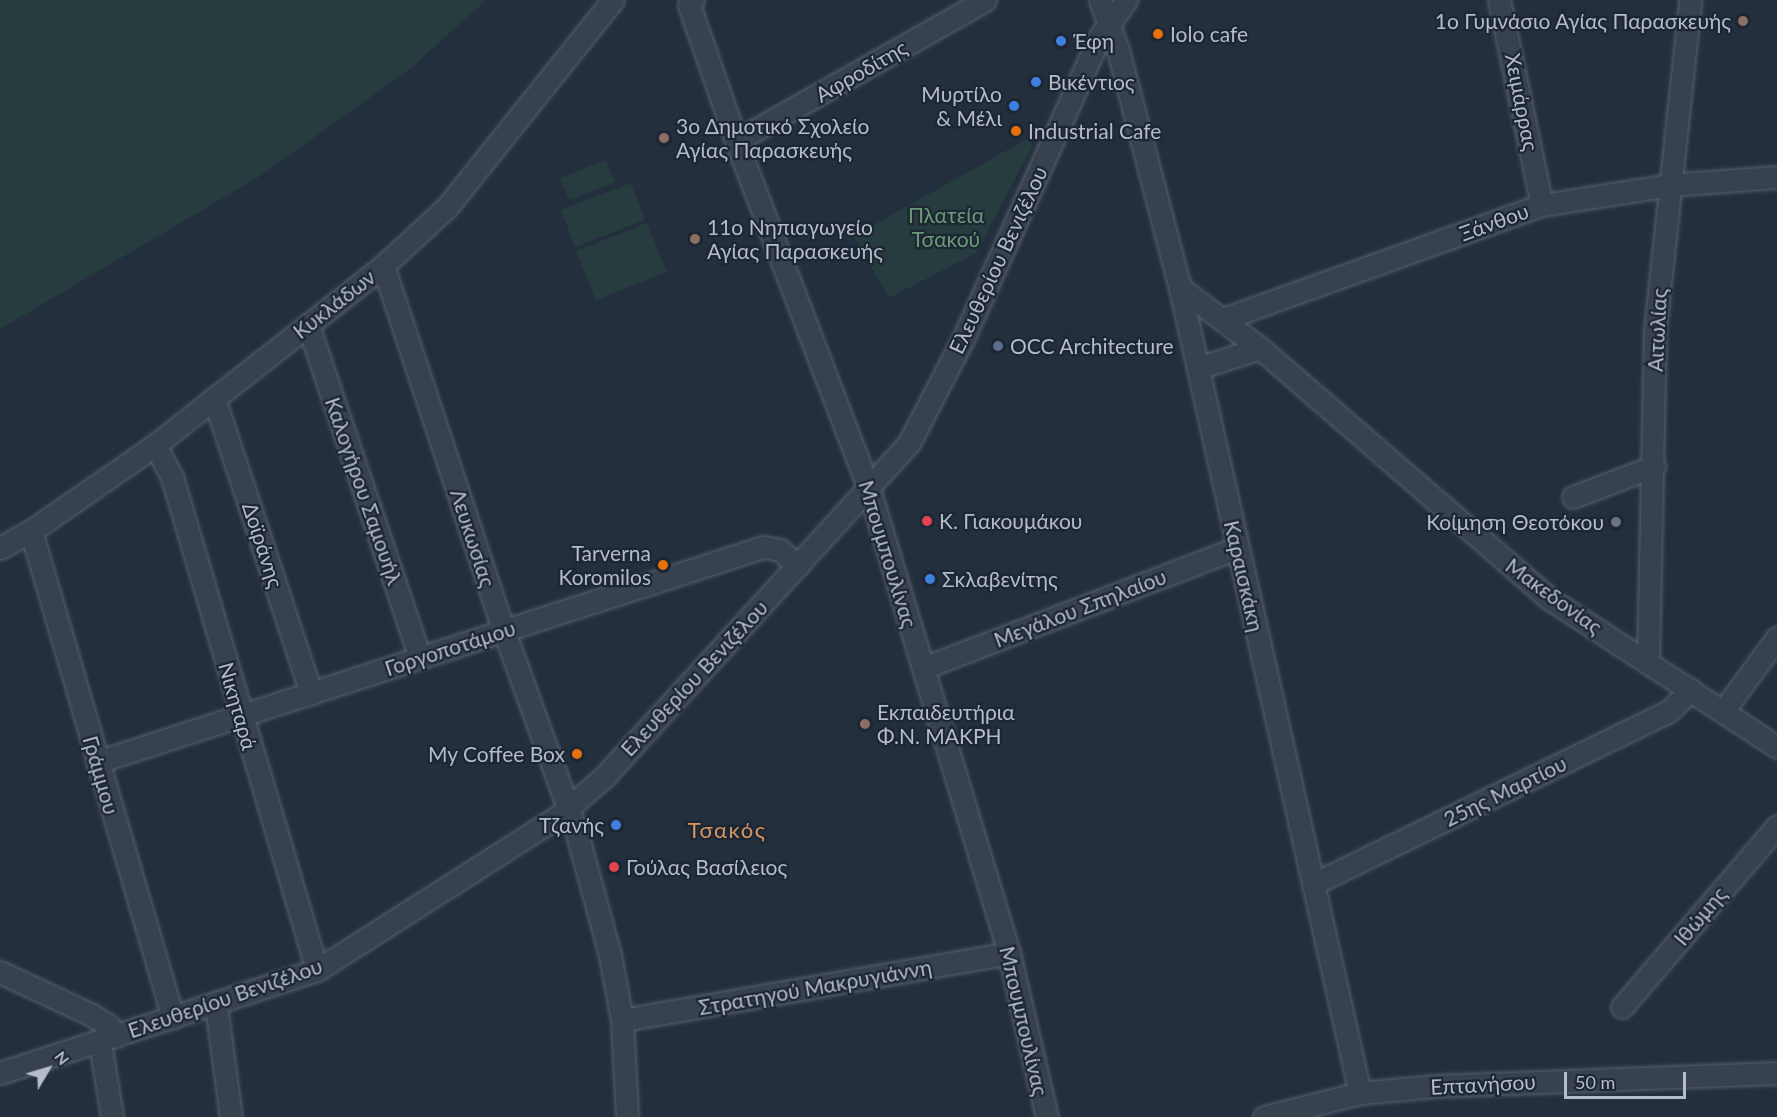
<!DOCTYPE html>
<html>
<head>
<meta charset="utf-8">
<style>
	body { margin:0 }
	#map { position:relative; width:1777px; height:1117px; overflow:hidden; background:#242f3e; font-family:Lato,sans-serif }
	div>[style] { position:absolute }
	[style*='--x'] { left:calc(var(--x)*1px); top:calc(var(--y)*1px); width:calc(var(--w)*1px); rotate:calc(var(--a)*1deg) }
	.green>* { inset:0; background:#263c3f }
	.roads { filter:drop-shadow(0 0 2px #565f6c) drop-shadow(0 0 2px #565f6c) }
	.minor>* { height:21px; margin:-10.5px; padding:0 10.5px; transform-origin:10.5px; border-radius:10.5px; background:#38414e }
	.dots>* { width:16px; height:16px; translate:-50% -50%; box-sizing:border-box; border:3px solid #1d2633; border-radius:50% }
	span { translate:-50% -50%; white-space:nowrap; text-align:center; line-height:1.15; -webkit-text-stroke:4.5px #1d2633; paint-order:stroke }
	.poi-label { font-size:21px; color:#b4bcc9 }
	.right { translate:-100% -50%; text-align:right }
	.left { translate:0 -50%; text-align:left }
	.street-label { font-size:21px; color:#b4bcc9 }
	.park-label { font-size:21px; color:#6b9a76 }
	.neighbourhood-label { font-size:22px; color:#d59563; letter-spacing:1.5px }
	.north { position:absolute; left:18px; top:1039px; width:60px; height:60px; -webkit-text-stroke:4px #1d2633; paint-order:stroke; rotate:52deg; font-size:16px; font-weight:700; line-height:24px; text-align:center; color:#b4bcc9 }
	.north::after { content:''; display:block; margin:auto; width:21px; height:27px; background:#b4bcc9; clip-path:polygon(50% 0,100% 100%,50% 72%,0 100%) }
	.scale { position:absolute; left:1564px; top:1072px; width:122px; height:27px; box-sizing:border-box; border:3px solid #b4bcc9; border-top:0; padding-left:8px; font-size:18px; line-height:21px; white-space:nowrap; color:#b4bcc9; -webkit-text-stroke:4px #1d2633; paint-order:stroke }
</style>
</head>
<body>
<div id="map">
	<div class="green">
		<i style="clip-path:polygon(0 0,486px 0,410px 69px,257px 178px,0 329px)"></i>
		<i style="clip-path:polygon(1027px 139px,1033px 145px,976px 253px,889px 298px,854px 236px)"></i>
		<i style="clip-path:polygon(606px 160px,615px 182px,569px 200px,560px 178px)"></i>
		<i style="clip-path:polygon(631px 183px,645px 220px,575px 247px,561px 210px)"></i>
		<i style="clip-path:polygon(647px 223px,667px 272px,596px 300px,576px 251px)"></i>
	</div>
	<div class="roads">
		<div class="minor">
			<i style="--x:693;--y:0;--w:6;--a:129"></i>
			<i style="--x:689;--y:5;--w:144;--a:70.9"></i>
			<i style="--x:736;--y:141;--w:373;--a:69.1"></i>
			<i style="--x:869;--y:489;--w:485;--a:73.2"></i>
			<i style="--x:1009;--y:953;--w:168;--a:77"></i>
			<i style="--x:1100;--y:0;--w:53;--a:70.2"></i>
			<i style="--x:1118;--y:50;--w:246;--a:75.4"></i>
			<i style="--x:1180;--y:288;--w:825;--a:77.4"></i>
			<i style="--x:1499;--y:0;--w:209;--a:78.2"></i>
			<i style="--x:736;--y:141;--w:286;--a:-29.5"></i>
			<i style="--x:383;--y:266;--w:385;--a:71.7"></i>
			<i style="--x:504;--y:631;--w:212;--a:70.1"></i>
			<i style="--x:576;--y:830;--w:130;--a:74.8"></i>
			<i style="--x:610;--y:955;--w:66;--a:79.5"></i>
			<i style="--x:622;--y:1020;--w:97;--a:87"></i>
			<i style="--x:1180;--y:288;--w:100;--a:36.9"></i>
			<i style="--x:1260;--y:348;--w:380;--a:40.9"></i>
			<i style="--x:1547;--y:597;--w:275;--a:33.1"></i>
			<i style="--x:1223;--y:319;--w:339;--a:-19.7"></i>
			<i style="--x:1542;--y:205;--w:129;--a:-8.9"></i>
			<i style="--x:1669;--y:185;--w:108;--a:-4.2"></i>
			<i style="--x:308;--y:325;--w:350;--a:71.4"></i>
			<i style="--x:1198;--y:368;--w:65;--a:-17.9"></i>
			<i style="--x:214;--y:398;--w:311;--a:71.8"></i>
			<i style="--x:155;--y:445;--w:36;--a:62"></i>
			<i style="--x:172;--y:477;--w:514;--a:73.61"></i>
			<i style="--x:1573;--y:497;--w:87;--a:-20.9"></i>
			<i style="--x:31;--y:531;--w:507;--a:73.74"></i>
			<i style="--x:0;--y:548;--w:35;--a:-29"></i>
			<i style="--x:31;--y:531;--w:151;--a:-34.7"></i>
			<i style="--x:155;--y:445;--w:290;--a:-38.1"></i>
			<i style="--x:383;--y:266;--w:87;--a:-42.7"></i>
			<i style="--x:447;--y:207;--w:265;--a:-51.3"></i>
			<i style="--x:1648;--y:662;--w:332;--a:-88.8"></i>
			<i style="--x:1655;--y:330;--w:332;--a:-83.9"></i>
			<i style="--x:923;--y:668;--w:337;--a:-20.9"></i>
			<i style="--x:1723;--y:711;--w:91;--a:-53.5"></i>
			<i style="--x:97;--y:762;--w:700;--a:-17.89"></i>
			<i style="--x:763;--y:547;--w:17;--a:10"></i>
			<i style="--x:780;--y:550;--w:24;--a:42"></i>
			<i style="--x:1313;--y:884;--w:394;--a:-25.9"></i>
			<i style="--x:1668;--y:712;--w:32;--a:-44"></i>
			<i style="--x:0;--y:972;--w:102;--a:25.1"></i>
			<i style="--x:92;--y:1015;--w:20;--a:33"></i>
			<i style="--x:109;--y:1026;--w:12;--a:59"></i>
			<i style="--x:216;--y:1005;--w:113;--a:82.4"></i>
			<i style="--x:1622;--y:1007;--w:238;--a:-49.4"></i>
			<i style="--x:622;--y:1020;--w:393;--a:-9.8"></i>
			<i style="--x:100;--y:1042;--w:76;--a:80.9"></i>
			<i style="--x:0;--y:1073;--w:333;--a:-18"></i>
			<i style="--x:317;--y:970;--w:288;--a:-32.5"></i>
			<i style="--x:560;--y:815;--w:58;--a:-40.8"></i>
			<i style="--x:604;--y:777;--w:452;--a:-47.6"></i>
			<i style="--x:909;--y:443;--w:117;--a:-62.6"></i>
			<i style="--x:963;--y:339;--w:330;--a:-65.7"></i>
			<i style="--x:1099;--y:38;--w:47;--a:-54.6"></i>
			<i style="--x:1264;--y:1117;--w:99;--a:-14"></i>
			<i style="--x:1360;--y:1093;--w:76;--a:-5.3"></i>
			<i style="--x:1436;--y:1086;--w:341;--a:-2.2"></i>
		</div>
	</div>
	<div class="dots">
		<i style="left:1743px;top:21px;background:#8d6e63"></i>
		<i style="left:1158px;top:34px;background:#e8710a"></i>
		<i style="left:1061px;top:41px;background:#3f7fe0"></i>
		<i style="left:1036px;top:82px;background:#3f7fe0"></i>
		<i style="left:1014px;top:106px;background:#3f7fe0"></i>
		<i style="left:1016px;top:131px;background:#e8710a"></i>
		<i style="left:664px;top:138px;background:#8d6e63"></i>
		<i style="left:695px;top:239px;background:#8d6e63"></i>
		<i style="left:998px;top:346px;background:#5c6f8a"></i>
		<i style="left:927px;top:521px;background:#e0444e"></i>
		<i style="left:1616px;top:522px;background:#6b7280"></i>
		<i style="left:663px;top:565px;background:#e8710a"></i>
		<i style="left:930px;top:579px;background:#3f7fe0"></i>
		<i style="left:865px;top:724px;background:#8d6e63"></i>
		<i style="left:577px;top:754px;background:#e8710a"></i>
		<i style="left:616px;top:825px;background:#3f7fe0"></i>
		<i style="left:614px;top:867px;background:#e0444e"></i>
	</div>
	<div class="poi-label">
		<span class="right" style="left:1731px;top:21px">1ο Γυμνάσιο Αγίας Παρασκευής</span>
		<span class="left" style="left:1170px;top:34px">Iolo cafe</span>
		<span class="left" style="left:1073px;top:41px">Έφη</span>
		<span class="left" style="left:1048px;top:82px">Βικέντιος</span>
		<span class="right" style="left:1002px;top:106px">Μυρτίλο<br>&amp; Μέλι</span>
		<span class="left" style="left:676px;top:138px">3ο Δημοτικό Σχολείο<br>Αγίας Παρασκευής</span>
		<span class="left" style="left:1028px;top:131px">Industrial Cafe</span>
		<span class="left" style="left:707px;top:239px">11ο Νηπιαγωγείο<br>Αγίας Παρασκευής</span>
		<span class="left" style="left:1010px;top:346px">OCC Architecture</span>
		<span class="left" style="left:939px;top:521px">Κ. Γιακουμάκου</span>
		<span class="right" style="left:1604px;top:522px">Κοίμηση Θεοτόκου</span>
		<span class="right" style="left:651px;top:565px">Tarverna<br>Koromilos</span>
		<span class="left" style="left:942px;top:579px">Σκλαβενίτης</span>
		<span class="left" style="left:877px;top:724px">Εκπαιδευτήρια<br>Φ.Ν. ΜΑΚΡΗ</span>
		<span class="right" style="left:565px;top:754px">My Coffee Box</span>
		<span class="right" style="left:604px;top:825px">Τζανής</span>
		<span class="left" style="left:626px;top:867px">Γούλας Βασίλειος</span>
	</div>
	<div class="street-label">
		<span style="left:861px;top:71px;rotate:-30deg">Αφροδίτης</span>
		<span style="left:1522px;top:102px;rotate:79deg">Χειμάρρας</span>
		<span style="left:1494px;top:222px;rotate:-20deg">Ξάνθου</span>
		<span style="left:998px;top:260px;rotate:-65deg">Ελευθερίου Βενιζέλου</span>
		<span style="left:334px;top:304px;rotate:-38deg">Κυκλάδων</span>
		<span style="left:1657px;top:330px;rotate:-87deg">Αιτωλίας</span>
		<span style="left:364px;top:491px;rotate:71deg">Καλογήρου Σαμουήλ</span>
		<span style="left:473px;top:538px;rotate:72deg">Λευκωσίας</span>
		<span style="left:263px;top:545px;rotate:72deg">Δοϊράνης</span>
		<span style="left:888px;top:554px;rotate:73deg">Μπουμπουλίνας</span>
		<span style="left:1244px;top:576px;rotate:77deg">Καραισκάκη</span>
		<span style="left:1554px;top:596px;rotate:36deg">Μακεδονίας</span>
		<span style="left:1080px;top:608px;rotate:-21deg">Μεγάλου Σπηλαίου</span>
		<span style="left:450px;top:648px;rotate:-18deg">Γοργοποτάμου</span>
		<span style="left:694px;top:678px;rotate:-47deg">Ελευθερίου Βενιζέλου</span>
		<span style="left:238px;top:706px;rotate:74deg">Νικηταρά</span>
		<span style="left:101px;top:775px;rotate:74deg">Γράμμου</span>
		<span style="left:1505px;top:791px;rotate:-26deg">25ης Μαρτίου</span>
		<span style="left:1700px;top:916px;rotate:-50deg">Ιθώμης</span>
		<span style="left:815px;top:987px;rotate:-10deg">Στρατηγού Μακρυγιάννη</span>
		<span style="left:225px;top:998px;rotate:-19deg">Ελευθερίου Βενιζέλου</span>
		<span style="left:1024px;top:1021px;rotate:77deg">Μπουμπουλίνας</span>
		<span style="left:1483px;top:1084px;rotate:-3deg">Επτανήσου</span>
	</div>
	<div class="park-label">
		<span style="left:946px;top:227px">Πλατεία<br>Τσακού</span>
	</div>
	<div class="neighbourhood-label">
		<span style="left:727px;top:830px">Τσακός</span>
	</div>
	<div class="north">N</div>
	<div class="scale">50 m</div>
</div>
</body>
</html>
